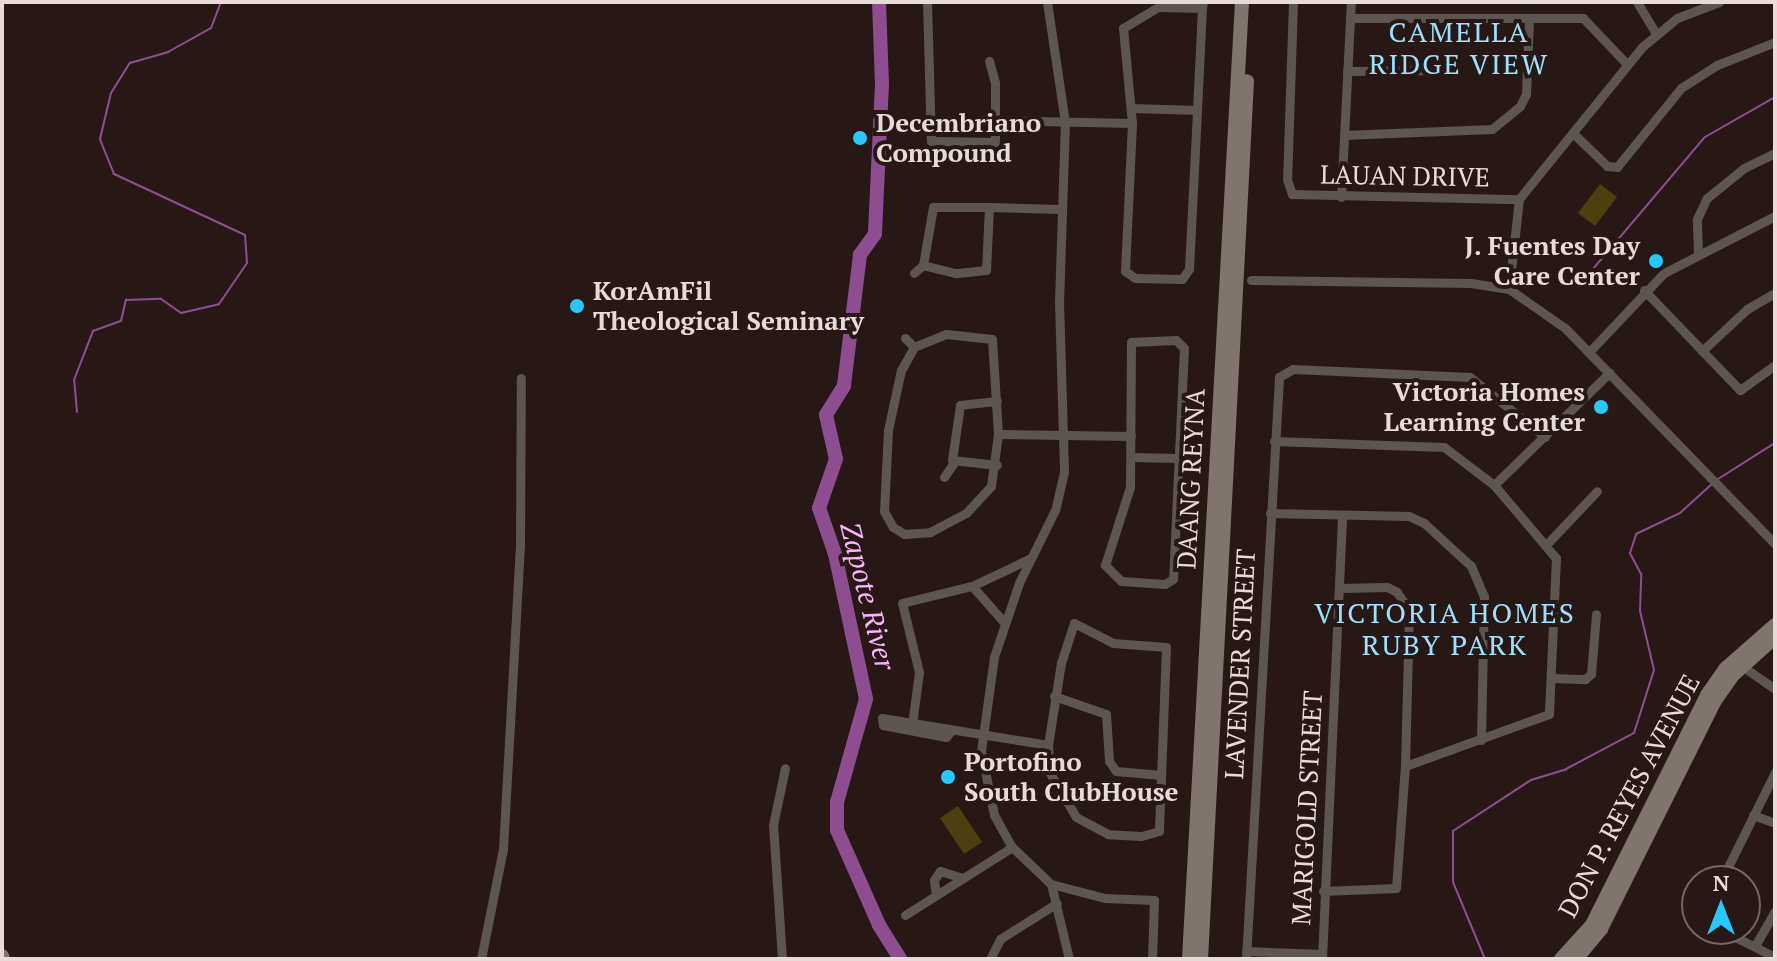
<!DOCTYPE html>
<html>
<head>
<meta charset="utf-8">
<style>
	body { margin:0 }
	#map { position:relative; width:1777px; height:961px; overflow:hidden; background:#281815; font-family:"PT Serif",serif }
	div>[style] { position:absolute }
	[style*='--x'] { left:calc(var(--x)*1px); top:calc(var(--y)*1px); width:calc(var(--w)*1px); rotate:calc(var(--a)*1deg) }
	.green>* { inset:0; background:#4b400e }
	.stream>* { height:2px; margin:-1px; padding:0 1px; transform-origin:1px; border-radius:1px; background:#8e4d91 }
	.river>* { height:14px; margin:-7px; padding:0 7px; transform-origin:7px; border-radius:7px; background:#8e4d91 }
	.street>* { height:9px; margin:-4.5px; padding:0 4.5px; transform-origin:4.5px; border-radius:4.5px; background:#5c5550 }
	.secondary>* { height:14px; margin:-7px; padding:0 7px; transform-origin:7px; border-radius:7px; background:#7f756d }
	.dots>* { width:22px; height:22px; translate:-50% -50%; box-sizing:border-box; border:4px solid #281815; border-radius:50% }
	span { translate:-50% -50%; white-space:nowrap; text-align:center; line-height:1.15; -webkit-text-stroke:8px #281815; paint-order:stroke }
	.poi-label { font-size:26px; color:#e6dbd8; font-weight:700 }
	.left { translate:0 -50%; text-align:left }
	.right { translate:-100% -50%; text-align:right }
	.street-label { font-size:26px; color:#e6dbd8 }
	.neighbourhood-label { font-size:28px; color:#9ce0fe; letter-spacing:2px }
	.water-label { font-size:28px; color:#fab3fd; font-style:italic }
	.frame { position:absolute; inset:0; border:4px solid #e6dbd8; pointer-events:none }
	.north { position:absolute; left:1681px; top:865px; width:80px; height:80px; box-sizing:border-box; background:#281815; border:2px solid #746663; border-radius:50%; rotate:0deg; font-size:22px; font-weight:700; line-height:32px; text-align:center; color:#e6dbd8 }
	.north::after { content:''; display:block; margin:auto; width:28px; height:36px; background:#28c8ff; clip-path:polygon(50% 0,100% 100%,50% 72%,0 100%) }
</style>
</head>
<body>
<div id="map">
	<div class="green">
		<i style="clip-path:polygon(1600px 184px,1617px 197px,1595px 226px,1578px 213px)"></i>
		<i style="clip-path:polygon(958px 806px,982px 842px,964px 854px,940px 818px)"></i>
	</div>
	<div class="stream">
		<i style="--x:1587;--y:276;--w:182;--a:-49.7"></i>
		<i style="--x:1705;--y:137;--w:81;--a:-29.7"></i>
		<i style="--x:77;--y:412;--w:32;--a:-95"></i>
		<i style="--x:74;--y:380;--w:53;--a:-68.8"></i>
		<i style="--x:93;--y:331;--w:30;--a:-20"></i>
		<i style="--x:121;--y:321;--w:22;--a:-77"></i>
		<i style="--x:126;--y:300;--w:35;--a:-2"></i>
		<i style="--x:161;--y:299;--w:24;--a:35"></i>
		<i style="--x:181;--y:313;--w:39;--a:-13"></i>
		<i style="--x:219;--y:304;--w:50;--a:-55.7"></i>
		<i style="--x:247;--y:263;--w:28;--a:-94"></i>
		<i style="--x:245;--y:235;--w:145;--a:-155"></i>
		<i style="--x:114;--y:174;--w:38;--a:-112"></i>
		<i style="--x:100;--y:139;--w:47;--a:-76.6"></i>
		<i style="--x:111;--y:93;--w:36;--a:-58"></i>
		<i style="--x:130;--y:63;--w:40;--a:-16"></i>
		<i style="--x:168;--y:52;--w:49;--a:-29.2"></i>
		<i style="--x:211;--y:28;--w:28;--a:-69"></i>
		<i style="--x:1718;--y:479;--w:67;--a:-32.3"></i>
		<i style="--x:1485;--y:959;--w:83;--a:-112.6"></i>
		<i style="--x:1453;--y:882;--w:51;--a:-90"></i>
		<i style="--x:1453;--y:831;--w:93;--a:-33.2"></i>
		<i style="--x:1531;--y:780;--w:37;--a:-17"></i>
		<i style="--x:1566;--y:769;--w:77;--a:-27.9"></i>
		<i style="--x:1634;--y:733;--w:66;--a:-72.4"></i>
		<i style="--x:1654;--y:670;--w:61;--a:-103.3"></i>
		<i style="--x:1640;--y:611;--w:37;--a:-88"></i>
		<i style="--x:1641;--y:574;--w:24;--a:-118"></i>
		<i style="--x:1630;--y:553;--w:20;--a:-72"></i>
		<i style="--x:1636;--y:534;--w:49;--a:-25.5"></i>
		<i style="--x:1680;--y:513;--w:45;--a:-42.3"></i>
	</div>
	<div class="river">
		<i style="--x:879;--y:2;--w:82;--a:87.9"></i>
		<i style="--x:882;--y:84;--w:150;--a:92.7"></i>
		<i style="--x:875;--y:234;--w:26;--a:126"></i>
		<i style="--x:860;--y:255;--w:132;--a:97"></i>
		<i style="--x:844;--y:386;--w:34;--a:122"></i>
		<i style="--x:826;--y:415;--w:45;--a:77.2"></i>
		<i style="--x:836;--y:459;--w:52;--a:109.1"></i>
		<i style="--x:819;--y:508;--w:49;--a:70.8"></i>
		<i style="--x:835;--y:554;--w:148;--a:77.9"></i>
		<i style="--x:866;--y:699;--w:107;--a:105.7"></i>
		<i style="--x:837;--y:802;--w:28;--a:90"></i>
		<i style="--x:837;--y:830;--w:104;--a:66.1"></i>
		<i style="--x:879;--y:925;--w:40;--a:58"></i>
	</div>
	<div class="street">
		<i style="--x:927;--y:2;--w:139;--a:88.4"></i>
		<i style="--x:931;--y:141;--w:64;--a:0.9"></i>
		<i style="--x:995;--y:142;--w:59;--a:-90"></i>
		<i style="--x:995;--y:83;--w:23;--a:-105"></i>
		<i style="--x:1047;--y:2;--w:121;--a:81.5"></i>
		<i style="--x:1065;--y:122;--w:179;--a:91.9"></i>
		<i style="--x:1059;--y:301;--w:171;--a:88.3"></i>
		<i style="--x:1064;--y:472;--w:39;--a:103"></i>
		<i style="--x:1055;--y:510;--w:81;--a:116.3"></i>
		<i style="--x:1019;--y:583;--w:78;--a:108.7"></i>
		<i style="--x:994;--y:657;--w:95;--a:97.9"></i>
		<i style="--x:981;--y:751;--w:65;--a:78.5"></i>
		<i style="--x:994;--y:815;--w:37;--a:61"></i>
		<i style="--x:1012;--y:847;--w:54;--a:43.5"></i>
		<i style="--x:1051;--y:884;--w:77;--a:76.5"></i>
		<i style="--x:1293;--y:2;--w:177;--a:91.9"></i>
		<i style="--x:1287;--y:179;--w:16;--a:72"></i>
		<i style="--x:1292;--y:194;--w:227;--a:1.3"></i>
		<i style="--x:1637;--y:2;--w:37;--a:59"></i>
		<i style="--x:1202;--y:8;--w:44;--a:-178.7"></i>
		<i style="--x:1158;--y:7;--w:41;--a:149"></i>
		<i style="--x:1123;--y:28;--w:95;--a:84.6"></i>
		<i style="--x:1132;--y:123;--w:148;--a:92.7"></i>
		<i style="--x:1125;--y:271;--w:12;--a:35"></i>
		<i style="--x:1135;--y:278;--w:47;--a:1.2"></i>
		<i style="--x:1182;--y:279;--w:12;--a:-55"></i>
		<i style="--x:1189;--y:269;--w:159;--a:-87.1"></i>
		<i style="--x:1197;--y:110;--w:102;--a:-87.2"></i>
		<i style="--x:1202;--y:8;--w:6;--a:-81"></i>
		<i style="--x:1350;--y:18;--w:233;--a:0"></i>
		<i style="--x:1583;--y:18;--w:64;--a:46.3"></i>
		<i style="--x:1347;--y:71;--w:106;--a:-0.5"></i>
		<i style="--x:1132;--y:108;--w:65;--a:1.8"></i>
		<i style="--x:998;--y:120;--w:134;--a:1.3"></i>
		<i style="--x:1344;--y:135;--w:148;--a:-2.3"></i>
		<i style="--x:1492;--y:129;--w:36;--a:-39"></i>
		<i style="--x:1520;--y:106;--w:13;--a:-63"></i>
		<i style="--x:1526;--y:94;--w:76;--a:-87.7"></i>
		<i style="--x:1575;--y:135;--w:45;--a:44.1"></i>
		<i style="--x:1607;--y:166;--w:10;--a:6"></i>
		<i style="--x:1617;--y:167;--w:102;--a:-51"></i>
		<i style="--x:1681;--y:88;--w:43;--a:-32.6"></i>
		<i style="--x:1717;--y:65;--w:62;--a:-21.6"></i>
		<i style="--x:1341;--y:197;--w:195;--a:-87.1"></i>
		<i style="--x:989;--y:207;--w:63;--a:92.7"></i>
		<i style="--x:986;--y:270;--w:31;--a:174"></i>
		<i style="--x:955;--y:273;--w:33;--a:-166"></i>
		<i style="--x:923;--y:265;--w:59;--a:-80.2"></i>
		<i style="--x:933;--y:207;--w:56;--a:0"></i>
		<i style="--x:989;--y:207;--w:70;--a:1.6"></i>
		<i style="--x:1698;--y:254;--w:35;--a:-92"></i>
		<i style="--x:1697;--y:219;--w:23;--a:-65"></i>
		<i style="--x:1707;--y:198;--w:48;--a:-39"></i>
		<i style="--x:1744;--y:168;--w:34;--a:-26"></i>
		<i style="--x:914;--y:273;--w:12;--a:-42"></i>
		<i style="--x:1251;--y:280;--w:220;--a:0.8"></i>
		<i style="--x:1471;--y:283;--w:38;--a:9"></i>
		<i style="--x:1509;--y:289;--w:68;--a:34.9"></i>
		<i style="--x:1565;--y:328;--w:301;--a:45.8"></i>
		<i style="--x:1509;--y:289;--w:91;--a:-83.7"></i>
		<i style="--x:1519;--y:199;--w:196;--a:-51"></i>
		<i style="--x:1642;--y:47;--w:45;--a:-39.6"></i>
		<i style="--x:1677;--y:18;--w:45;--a:-20.9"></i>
		<i style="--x:1644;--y:290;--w:139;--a:46.2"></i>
		<i style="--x:1740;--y:390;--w:43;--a:-35.5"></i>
		<i style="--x:905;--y:338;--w:13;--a:45"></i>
		<i style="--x:1176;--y:340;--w:11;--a:45"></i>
		<i style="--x:1184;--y:348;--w:231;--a:92.7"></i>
		<i style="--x:1173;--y:579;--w:9;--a:148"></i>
		<i style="--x:1165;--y:584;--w:44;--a:-176.1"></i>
		<i style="--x:1121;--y:581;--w:23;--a:-135"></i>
		<i style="--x:1105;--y:565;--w:82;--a:-72.2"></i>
		<i style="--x:1130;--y:487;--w:145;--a:-89.6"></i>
		<i style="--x:1131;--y:342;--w:45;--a:-2.5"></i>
		<i style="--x:1702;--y:351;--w:62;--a:-43"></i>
		<i style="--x:1747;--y:309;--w:32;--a:-30"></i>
		<i style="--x:1589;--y:352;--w:109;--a:-46.5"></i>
		<i style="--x:1664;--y:273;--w:125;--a:-27.2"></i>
		<i style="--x:997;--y:401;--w:37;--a:174"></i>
		<i style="--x:960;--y:405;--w:56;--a:98.3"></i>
		<i style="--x:952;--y:460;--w:45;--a:6.3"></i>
		<i style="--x:998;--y:434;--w:95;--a:-93.6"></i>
		<i style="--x:992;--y:339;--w:46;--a:-173.8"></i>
		<i style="--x:946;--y:334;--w:35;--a:158"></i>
		<i style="--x:914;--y:347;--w:26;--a:119"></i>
		<i style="--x:901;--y:370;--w:61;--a:102.2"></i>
		<i style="--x:888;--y:430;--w:81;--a:92.8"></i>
		<i style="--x:884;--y:511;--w:18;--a:61"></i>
		<i style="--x:893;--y:527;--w:13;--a:32"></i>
		<i style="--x:904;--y:534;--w:26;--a:-4"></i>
		<i style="--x:930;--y:532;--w:41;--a:-27.8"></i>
		<i style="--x:966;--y:513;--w:37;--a:-47"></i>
		<i style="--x:991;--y:486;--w:52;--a:-82.3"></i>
		<i style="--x:998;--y:434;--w:133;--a:0.9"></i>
		<i style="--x:1274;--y:441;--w:170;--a:2"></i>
		<i style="--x:1444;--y:447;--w:63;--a:37.2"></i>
		<i style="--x:1494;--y:485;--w:96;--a:49.7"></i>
		<i style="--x:1556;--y:558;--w:156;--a:92.6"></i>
		<i style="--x:1549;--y:714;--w:153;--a:160.1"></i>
		<i style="--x:1132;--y:457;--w:46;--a:1.2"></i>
		<i style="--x:944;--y:477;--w:16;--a:-55"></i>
		<i style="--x:1494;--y:485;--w:161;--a:-44.2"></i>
		<i style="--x:1270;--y:513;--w:139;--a:1.2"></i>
		<i style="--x:1409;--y:516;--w:17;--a:25"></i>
		<i style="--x:1424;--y:523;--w:64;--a:42.5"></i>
		<i style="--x:1471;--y:566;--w:33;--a:67"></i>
		<i style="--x:1484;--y:596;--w:144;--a:91.2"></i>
		<i style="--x:1546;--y:545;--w:74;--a:-46.6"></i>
		<i style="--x:972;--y:586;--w:48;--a:48.4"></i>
		<i style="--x:1739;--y:664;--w:44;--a:34.8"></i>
		<i style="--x:1552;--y:678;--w:33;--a:2"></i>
		<i style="--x:1585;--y:679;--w:8;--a:-40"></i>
		<i style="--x:1591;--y:674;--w:60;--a:-85.2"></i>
		<i style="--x:1054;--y:696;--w:55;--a:19.1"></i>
		<i style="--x:1106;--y:714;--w:47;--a:86.3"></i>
		<i style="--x:1109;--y:761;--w:12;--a:55"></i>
		<i style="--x:1116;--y:771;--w:45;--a:5.1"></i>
		<i style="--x:882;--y:718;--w:168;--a:9.2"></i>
		<i style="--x:1048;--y:745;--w:83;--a:-81"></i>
		<i style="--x:1061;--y:663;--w:42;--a:-72"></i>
		<i style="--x:1074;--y:623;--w:44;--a:27.1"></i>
		<i style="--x:1113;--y:643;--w:53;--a:4.3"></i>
		<i style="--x:1166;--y:647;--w:184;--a:92.2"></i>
		<i style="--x:1159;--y:831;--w:19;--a:164"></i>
		<i style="--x:1141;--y:836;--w:33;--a:-177"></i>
		<i style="--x:1108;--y:834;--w:36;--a:-152"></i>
		<i style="--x:1076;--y:817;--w:51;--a:-120.6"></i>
		<i style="--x:1050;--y:773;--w:28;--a:-94"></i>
		<i style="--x:882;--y:718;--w:7;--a:82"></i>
		<i style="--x:883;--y:725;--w:64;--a:10.8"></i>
		<i style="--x:946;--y:737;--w:8;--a:-50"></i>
		<i style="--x:912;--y:724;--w:52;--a:-82.3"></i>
		<i style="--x:919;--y:672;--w:71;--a:-103.8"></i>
		<i style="--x:902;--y:603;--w:72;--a:-13.7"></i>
		<i style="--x:972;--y:586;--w:65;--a:-25.4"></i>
		<i style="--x:1753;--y:815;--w:23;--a:20"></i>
		<i style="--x:1721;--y:881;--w:122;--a:-63.6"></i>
		<i style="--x:1051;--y:884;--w:56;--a:14.5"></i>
		<i style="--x:1105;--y:898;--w:49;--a:2.3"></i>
		<i style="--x:1154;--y:900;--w:59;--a:91.9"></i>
		<i style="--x:1323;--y:891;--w:73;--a:-2.4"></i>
		<i style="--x:1396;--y:888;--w:122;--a:-85.8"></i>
		<i style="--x:1405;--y:766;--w:156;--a:-88.5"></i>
		<i style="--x:1409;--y:610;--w:22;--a:-124"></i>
		<i style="--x:1397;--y:592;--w:11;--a:-153"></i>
		<i style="--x:1387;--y:587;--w:47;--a:178.8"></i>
		<i style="--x:936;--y:895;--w:15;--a:-98"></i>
		<i style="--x:934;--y:880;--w:11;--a:-56"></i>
		<i style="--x:940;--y:871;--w:24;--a:17"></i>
		<i style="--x:905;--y:915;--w:127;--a:-32.4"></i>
		<i style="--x:1719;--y:929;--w:63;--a:26.6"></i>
		<i style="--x:1755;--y:946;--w:40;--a:-60.3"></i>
		<i style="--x:1246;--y:951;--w:76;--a:2.3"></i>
		<i style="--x:481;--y:959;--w:112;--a:-78.7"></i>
		<i style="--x:503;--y:849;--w:307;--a:-86.8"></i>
		<i style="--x:520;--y:542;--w:164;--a:-89.7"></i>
		<i style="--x:782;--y:959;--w:134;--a:-93.8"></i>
		<i style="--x:773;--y:825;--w:58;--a:-78.1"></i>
		<i style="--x:990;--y:959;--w:22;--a:-63"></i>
		<i style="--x:1000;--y:939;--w:67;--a:-32.3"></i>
		<i style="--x:1246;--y:959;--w:583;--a:-86.75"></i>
		<i style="--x:1279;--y:377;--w:16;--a:-30"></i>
		<i style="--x:1293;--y:369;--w:177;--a:2.6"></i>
		<i style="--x:1470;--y:377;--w:96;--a:38.7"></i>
		<i style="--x:1322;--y:959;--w:444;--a:-87.4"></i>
	</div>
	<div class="secondary">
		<i style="--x:2;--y:956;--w:3;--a:72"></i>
		<i style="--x:1189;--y:959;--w:958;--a:-86.83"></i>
		<i style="--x:1201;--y:959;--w:879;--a:-87"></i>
		<i style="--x:1561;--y:959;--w:46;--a:-47.6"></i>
		<i style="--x:1592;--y:925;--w:257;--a:-63.4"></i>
		<i style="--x:1707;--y:695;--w:32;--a:-55"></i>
		<i style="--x:1725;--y:669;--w:67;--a:-41.3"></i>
		<i style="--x:1576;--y:959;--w:39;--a:-50"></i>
		<i style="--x:1601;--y:929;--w:254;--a:-63.5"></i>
		<i style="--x:1714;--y:702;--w:33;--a:-55"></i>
		<i style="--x:1733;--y:675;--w:57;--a:-42.1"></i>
	</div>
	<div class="dots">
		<i style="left:860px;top:138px;background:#28c8ff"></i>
		<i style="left:1656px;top:261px;background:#28c8ff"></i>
		<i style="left:577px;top:306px;background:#28c8ff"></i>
		<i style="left:1601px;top:407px;background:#28c8ff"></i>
		<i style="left:948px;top:777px;background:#28c8ff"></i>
	</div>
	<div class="poi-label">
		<span class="left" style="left:876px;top:138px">Decembriano<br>Compound</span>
		<span class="right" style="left:1640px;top:261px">J. Fuentes Day<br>Care Center</span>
		<span class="left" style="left:593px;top:306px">KorAmFil<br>Theological Seminary</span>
		<span class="right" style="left:1585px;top:407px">Victoria Homes<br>Learning Center</span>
		<span class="left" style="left:964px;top:777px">Portofino<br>South ClubHouse</span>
	</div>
	<div class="street-label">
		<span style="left:1405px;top:176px;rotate:1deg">LAUAN DRIVE</span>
		<span style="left:1191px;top:479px;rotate:-87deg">DAANG REYNA</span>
		<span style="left:1240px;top:664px;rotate:-87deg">LAVENDER STREET</span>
		<span style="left:1629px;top:796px;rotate:-62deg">DON P. REYES AVENUE</span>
		<span style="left:1307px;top:808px;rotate:-87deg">MARIGOLD STREET</span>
	</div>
	<div class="neighbourhood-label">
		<span style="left:1459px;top:48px">CAMELLA<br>RIDGE VIEW</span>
		<span style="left:1445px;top:629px">VICTORIA HOMES<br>RUBY PARK</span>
	</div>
	<div class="water-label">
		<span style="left:868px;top:596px;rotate:76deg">Zapote River</span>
	</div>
	<div class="frame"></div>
	<div class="north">N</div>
</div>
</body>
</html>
